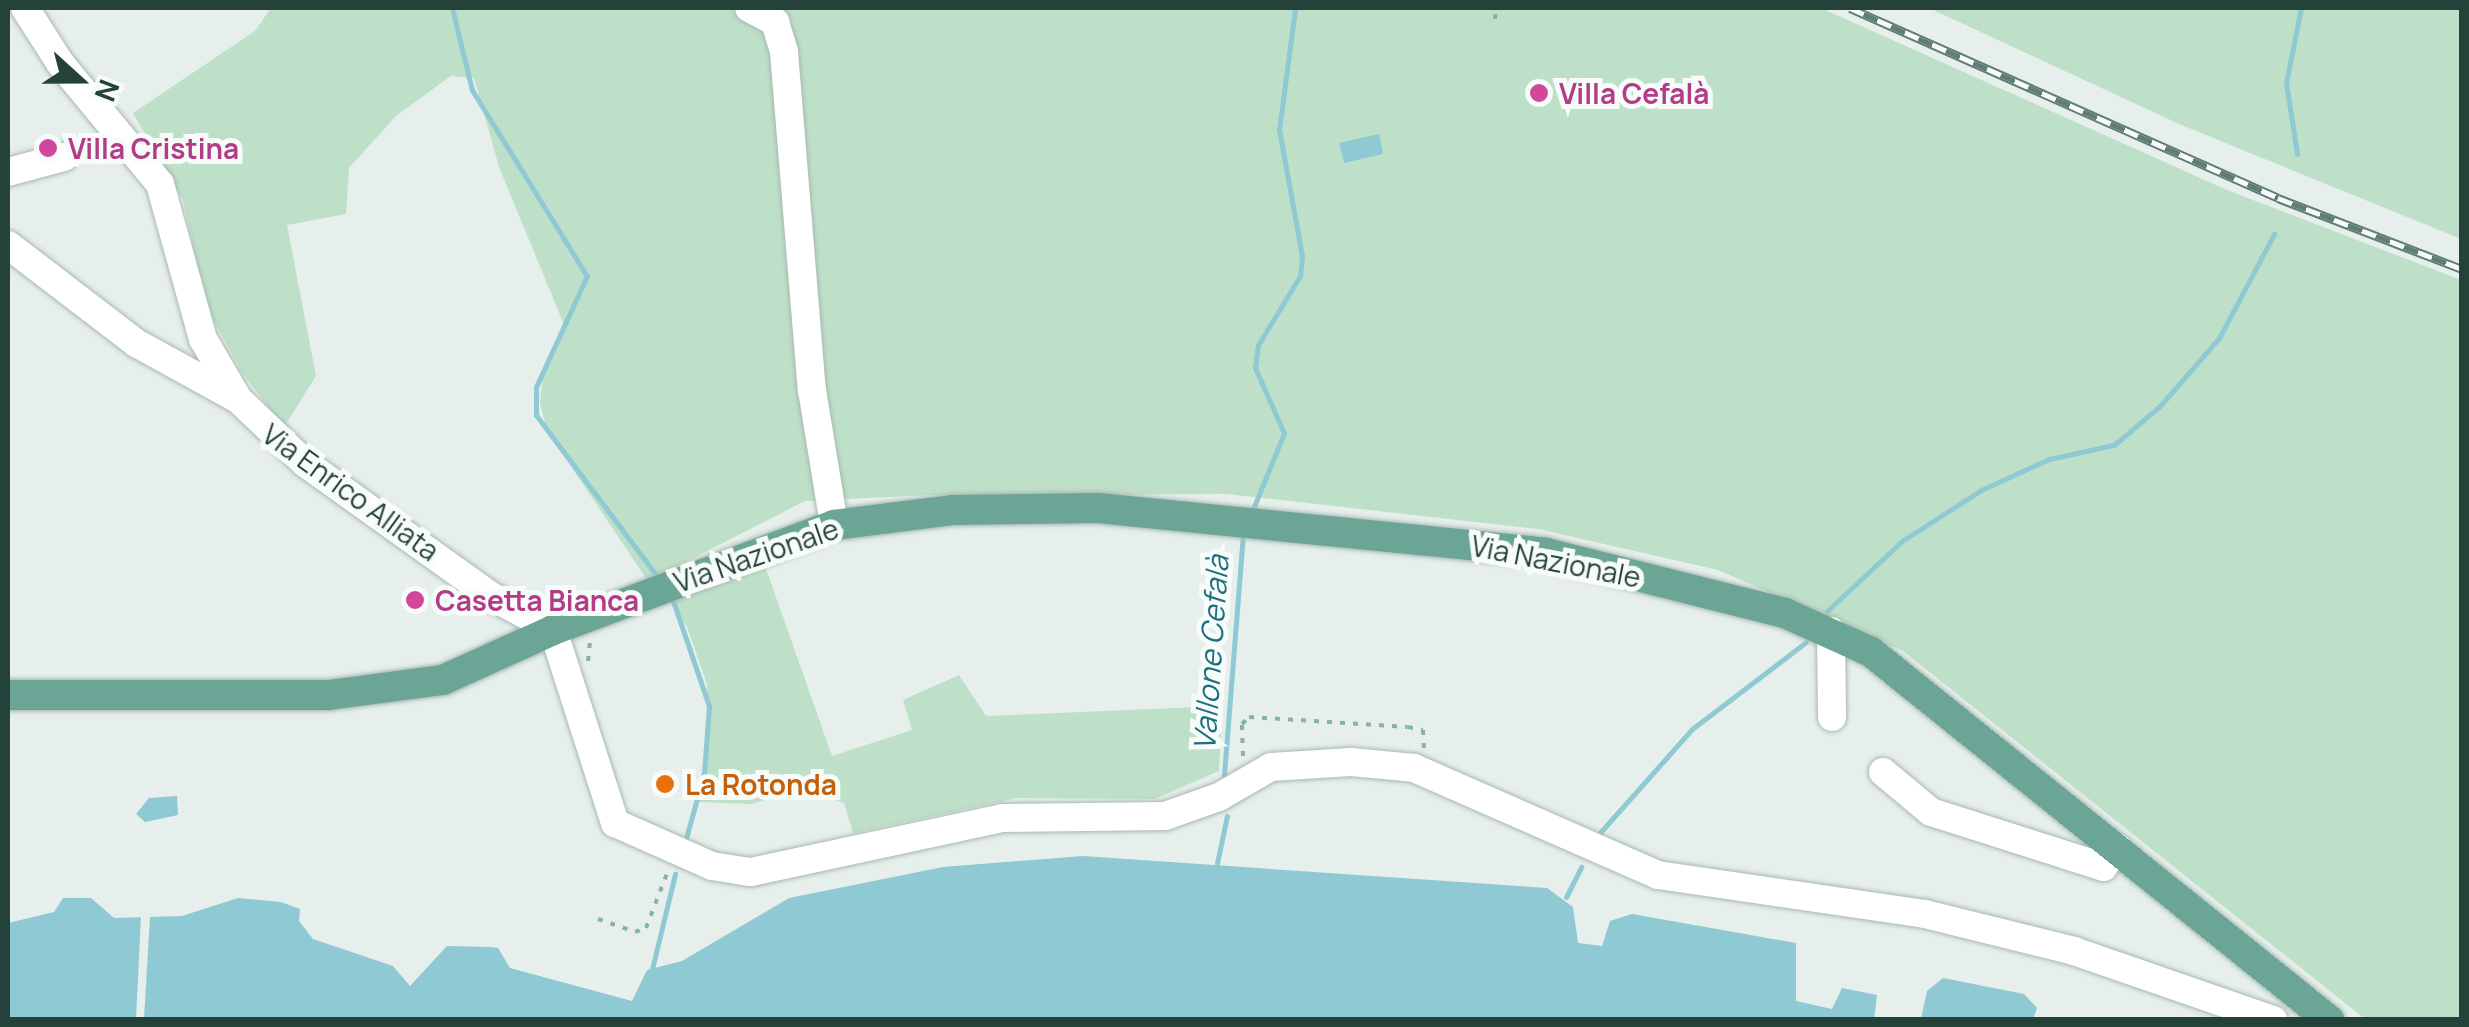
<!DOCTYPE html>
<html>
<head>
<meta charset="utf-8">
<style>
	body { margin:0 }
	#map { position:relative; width:2469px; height:1027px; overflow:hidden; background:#e6efeb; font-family:Manrope,sans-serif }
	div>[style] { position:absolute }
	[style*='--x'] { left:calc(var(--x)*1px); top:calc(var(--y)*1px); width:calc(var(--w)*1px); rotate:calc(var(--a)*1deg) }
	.green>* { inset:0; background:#bfe0c8 }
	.water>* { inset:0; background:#8ec9d4 }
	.pier>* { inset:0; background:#e6efeb }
	.stream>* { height:5px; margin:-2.5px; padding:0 2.5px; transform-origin:2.5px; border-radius:2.5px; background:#8ec9d4 }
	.path>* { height:4px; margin-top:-2px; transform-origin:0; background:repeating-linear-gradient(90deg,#86b3a5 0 5px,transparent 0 13px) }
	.roads { filter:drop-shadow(0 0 2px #a8b8b2) drop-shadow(0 0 2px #a8b8b2) }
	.minor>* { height:28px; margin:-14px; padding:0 14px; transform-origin:14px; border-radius:14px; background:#fff }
	.major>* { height:30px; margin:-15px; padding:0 15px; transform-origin:15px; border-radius:15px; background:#6aa596 }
	.rail>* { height:9px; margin-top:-4.5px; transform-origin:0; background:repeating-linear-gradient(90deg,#f7fbf9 0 15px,#5f7d75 0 30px); box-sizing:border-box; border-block:2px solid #5f7d75 }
	.dots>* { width:28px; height:28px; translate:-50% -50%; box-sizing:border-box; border:5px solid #f7fbf9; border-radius:50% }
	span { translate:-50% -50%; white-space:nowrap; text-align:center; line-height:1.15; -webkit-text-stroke:10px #f7fbf9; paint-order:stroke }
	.hotel-label { font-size:28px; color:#b23c85; font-weight:700 }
	.left { translate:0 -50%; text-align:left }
	.street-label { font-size:28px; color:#24423a }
	.food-label { font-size:28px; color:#c56008; font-weight:700 }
	.water-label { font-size:30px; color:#1c6f80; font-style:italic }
	.frame { position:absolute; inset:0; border:10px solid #24423a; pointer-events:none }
	.north { position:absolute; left:30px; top:30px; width:100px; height:100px; -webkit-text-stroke:8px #f7fbf9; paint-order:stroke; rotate:111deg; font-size:28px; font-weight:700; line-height:40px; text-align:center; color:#24423a }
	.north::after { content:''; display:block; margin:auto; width:35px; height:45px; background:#24423a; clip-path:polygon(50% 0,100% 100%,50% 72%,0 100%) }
</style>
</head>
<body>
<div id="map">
	<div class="green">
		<i style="clip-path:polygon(271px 8px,1821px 8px,2227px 190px,2461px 280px,2461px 1019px,2365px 1019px,1903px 651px,1718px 570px,1538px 529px,1227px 494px,930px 495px,805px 501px,648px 581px,547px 431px,540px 403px,543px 371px,565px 327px,499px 167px,474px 78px,451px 76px,397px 115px,349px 168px,346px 214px,287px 225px,316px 376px,284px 427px,243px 374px,208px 310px,183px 200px,133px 113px,255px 31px)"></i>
		<i style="clip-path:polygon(1929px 8px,2461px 8px,2461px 239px,2179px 124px)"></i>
		<i style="clip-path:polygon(765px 566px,832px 756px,912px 730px,903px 700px,959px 675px,986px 716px,1222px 706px,1219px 771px,1155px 799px,1017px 798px,853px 833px,844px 803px,804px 790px,751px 804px,699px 802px,707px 765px,707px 684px,687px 627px,669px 601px)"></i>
	</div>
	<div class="water">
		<i style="clip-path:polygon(1379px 134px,1383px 154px,1344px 163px,1339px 143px)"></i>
		<i style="clip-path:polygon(177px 796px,178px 815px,145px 822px,136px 814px,149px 798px)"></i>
		<i style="clip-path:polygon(1083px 856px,1547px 888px,1573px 907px,1578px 943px,1602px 946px,1610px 921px,1632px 914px,1796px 943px,1796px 1001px,1832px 1009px,1842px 988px,1877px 995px,1874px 1020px,8px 1020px,8px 923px,54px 912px,63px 898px,91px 898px,114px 918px,182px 916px,238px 898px,281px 902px,300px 909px,299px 921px,313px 939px,393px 966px,410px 986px,447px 946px,490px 947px,498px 948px,510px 968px,632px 1001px,647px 970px,682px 961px,789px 898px,943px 867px)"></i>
		<i style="clip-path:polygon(1943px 978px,2024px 994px,2037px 1008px,2033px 1019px,1921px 1019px,1927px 991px)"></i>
	</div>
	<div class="pier">
		<i style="clip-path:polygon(141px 916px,150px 917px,144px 1019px,136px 1019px)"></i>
	</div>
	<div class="stream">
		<i style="--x:452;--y:8;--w:84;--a:76.3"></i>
		<i style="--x:472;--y:90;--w:219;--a:58.3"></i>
		<i style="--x:587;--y:276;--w:122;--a:114.7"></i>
		<i style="--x:536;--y:387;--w:28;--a:90"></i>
		<i style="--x:536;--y:415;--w:206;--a:53.1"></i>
		<i style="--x:2297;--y:154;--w:72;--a:-98.8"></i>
		<i style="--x:2286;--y:83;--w:76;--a:-78.7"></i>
		<i style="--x:1253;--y:509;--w:82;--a:-67.8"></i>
		<i style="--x:1284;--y:433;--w:71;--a:-114"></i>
		<i style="--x:1255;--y:368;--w:23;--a:-83"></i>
		<i style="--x:1258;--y:345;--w:81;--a:-58.7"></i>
		<i style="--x:1300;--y:276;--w:20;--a:-84"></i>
		<i style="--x:1302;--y:256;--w:128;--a:-100.3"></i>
		<i style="--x:1279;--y:130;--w:123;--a:-82.5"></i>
		<i style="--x:672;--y:598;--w:114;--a:71.1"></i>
		<i style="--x:709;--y:706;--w:67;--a:94.3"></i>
		<i style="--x:704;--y:773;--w:72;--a:105.4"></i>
		<i style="--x:1827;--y:611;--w:103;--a:-43"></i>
		<i style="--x:1902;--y:541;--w:94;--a:-32.8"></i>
		<i style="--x:1981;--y:490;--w:75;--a:-24.5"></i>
		<i style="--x:2049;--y:459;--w:66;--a:-12.2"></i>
		<i style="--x:2114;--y:445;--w:59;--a:-40.2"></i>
		<i style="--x:2159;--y:407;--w:91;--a:-49"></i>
		<i style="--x:2219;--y:338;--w:118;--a:-62.1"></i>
		<i style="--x:1224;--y:775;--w:242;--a:-85.5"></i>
		<i style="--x:1597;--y:836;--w:143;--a:-48.4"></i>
		<i style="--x:1692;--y:729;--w:143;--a:-37.3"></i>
		<i style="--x:1216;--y:868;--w:53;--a:-78.1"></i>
		<i style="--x:1566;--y:897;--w:34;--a:-63"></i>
		<i style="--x:652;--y:969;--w:98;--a:-76.4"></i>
	</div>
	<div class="path">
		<i style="--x:1495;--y:19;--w:11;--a:-85"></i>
		<i style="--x:588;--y:661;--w:20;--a:-84"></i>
		<i style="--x:1243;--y:756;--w:32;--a:-92"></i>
		<i style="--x:1242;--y:724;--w:10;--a:-45"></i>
		<i style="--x:1249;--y:717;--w:159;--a:3.6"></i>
		<i style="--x:1408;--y:727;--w:15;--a:11"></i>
		<i style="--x:1423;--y:730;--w:19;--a:87"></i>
		<i style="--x:598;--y:919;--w:39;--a:19"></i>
		<i style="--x:635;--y:932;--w:12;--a:-20"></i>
		<i style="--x:646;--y:928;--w:61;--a:-68.9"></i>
	</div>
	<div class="roads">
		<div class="minor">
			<i style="--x:25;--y:8;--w:65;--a:57.5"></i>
			<i style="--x:60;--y:63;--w:157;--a:50.4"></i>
			<i style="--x:160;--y:184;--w:161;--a:74.5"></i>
			<i style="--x:203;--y:339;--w:69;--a:59.7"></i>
			<i style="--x:749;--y:8;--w:30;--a:28"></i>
			<i style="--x:775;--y:22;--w:31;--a:73"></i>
			<i style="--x:784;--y:52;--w:339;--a:85.3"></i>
			<i style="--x:812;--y:390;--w:137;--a:80.7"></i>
			<i style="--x:8;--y:172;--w:58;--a:-15"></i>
			<i style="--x:8;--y:245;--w:161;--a:37.4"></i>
			<i style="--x:136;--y:343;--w:116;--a:28.8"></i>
			<i style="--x:238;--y:399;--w:93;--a:43.7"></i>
			<i style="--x:305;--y:463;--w:229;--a:35.6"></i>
			<i style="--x:491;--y:596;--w:71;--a:28.7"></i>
			<i style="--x:553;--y:630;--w:203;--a:72.2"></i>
			<i style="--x:615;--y:823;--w:106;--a:23.9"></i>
			<i style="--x:712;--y:866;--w:39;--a:9"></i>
			<i style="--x:751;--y:872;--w:258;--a:-12.1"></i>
			<i style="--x:1003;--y:818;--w:162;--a:-0.7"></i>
			<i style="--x:1165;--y:816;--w:57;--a:-19.4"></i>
			<i style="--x:1219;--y:797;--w:60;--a:-30"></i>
			<i style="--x:1271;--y:767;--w:80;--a:-3.6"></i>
			<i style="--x:1351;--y:762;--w:63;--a:5.4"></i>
			<i style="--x:1414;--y:768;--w:266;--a:23.7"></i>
			<i style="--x:1658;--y:875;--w:270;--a:8.3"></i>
			<i style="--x:1925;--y:914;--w:154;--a:13.9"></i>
			<i style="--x:2074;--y:951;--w:211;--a:19.1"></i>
			<i style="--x:1831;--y:631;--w:86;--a:89.3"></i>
			<i style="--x:1883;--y:772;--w:62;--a:39.8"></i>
			<i style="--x:1931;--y:812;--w:181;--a:17.7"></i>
			<i style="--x:2103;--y:867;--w:24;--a:-54"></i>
		</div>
		<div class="major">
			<i style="--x:8;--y:695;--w:321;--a:0"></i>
			<i style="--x:329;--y:695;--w:115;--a:-7.5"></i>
			<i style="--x:443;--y:680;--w:121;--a:-24.4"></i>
			<i style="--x:553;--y:630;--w:300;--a:-20.5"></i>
			<i style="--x:834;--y:525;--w:119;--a:-7.2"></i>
			<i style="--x:952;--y:510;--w:146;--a:-0.8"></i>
			<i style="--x:1098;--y:508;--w:450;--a:5.7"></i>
			<i style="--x:1546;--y:553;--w:246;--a:14.1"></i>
			<i style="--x:1785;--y:613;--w:94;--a:24.4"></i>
			<i style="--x:1871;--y:652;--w:588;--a:38.78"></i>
		</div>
	</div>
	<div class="rail">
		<i style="--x:1850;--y:8;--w:468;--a:23.9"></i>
		<i style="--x:2278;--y:198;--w:197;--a:21.1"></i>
	</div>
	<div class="dots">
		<i style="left:1539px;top:93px;background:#d1479c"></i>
		<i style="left:48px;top:148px;background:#d1479c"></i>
		<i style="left:415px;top:600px;background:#d1479c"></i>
		<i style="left:665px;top:784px;background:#e8710a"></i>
	</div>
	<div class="hotel-label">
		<span class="left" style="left:1559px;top:93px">Villa Cefalà</span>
		<span class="left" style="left:68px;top:148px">Villa Cristina</span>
		<span class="left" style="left:435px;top:600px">Casetta Bianca</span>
	</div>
	<div class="street-label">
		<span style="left:351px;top:492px;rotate:36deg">Via Enrico Alliata</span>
		<span style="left:756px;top:555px;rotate:-19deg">Via Nazionale</span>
		<span style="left:1556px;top:561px;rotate:11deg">Via Nazionale</span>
	</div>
	<div class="food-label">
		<span class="left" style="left:685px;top:784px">La Rotonda</span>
	</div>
	<div class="water-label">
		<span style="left:1211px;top:653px;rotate:-86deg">Vallone Cefalà</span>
	</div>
	<div class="frame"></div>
	<div class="north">N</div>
</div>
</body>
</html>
